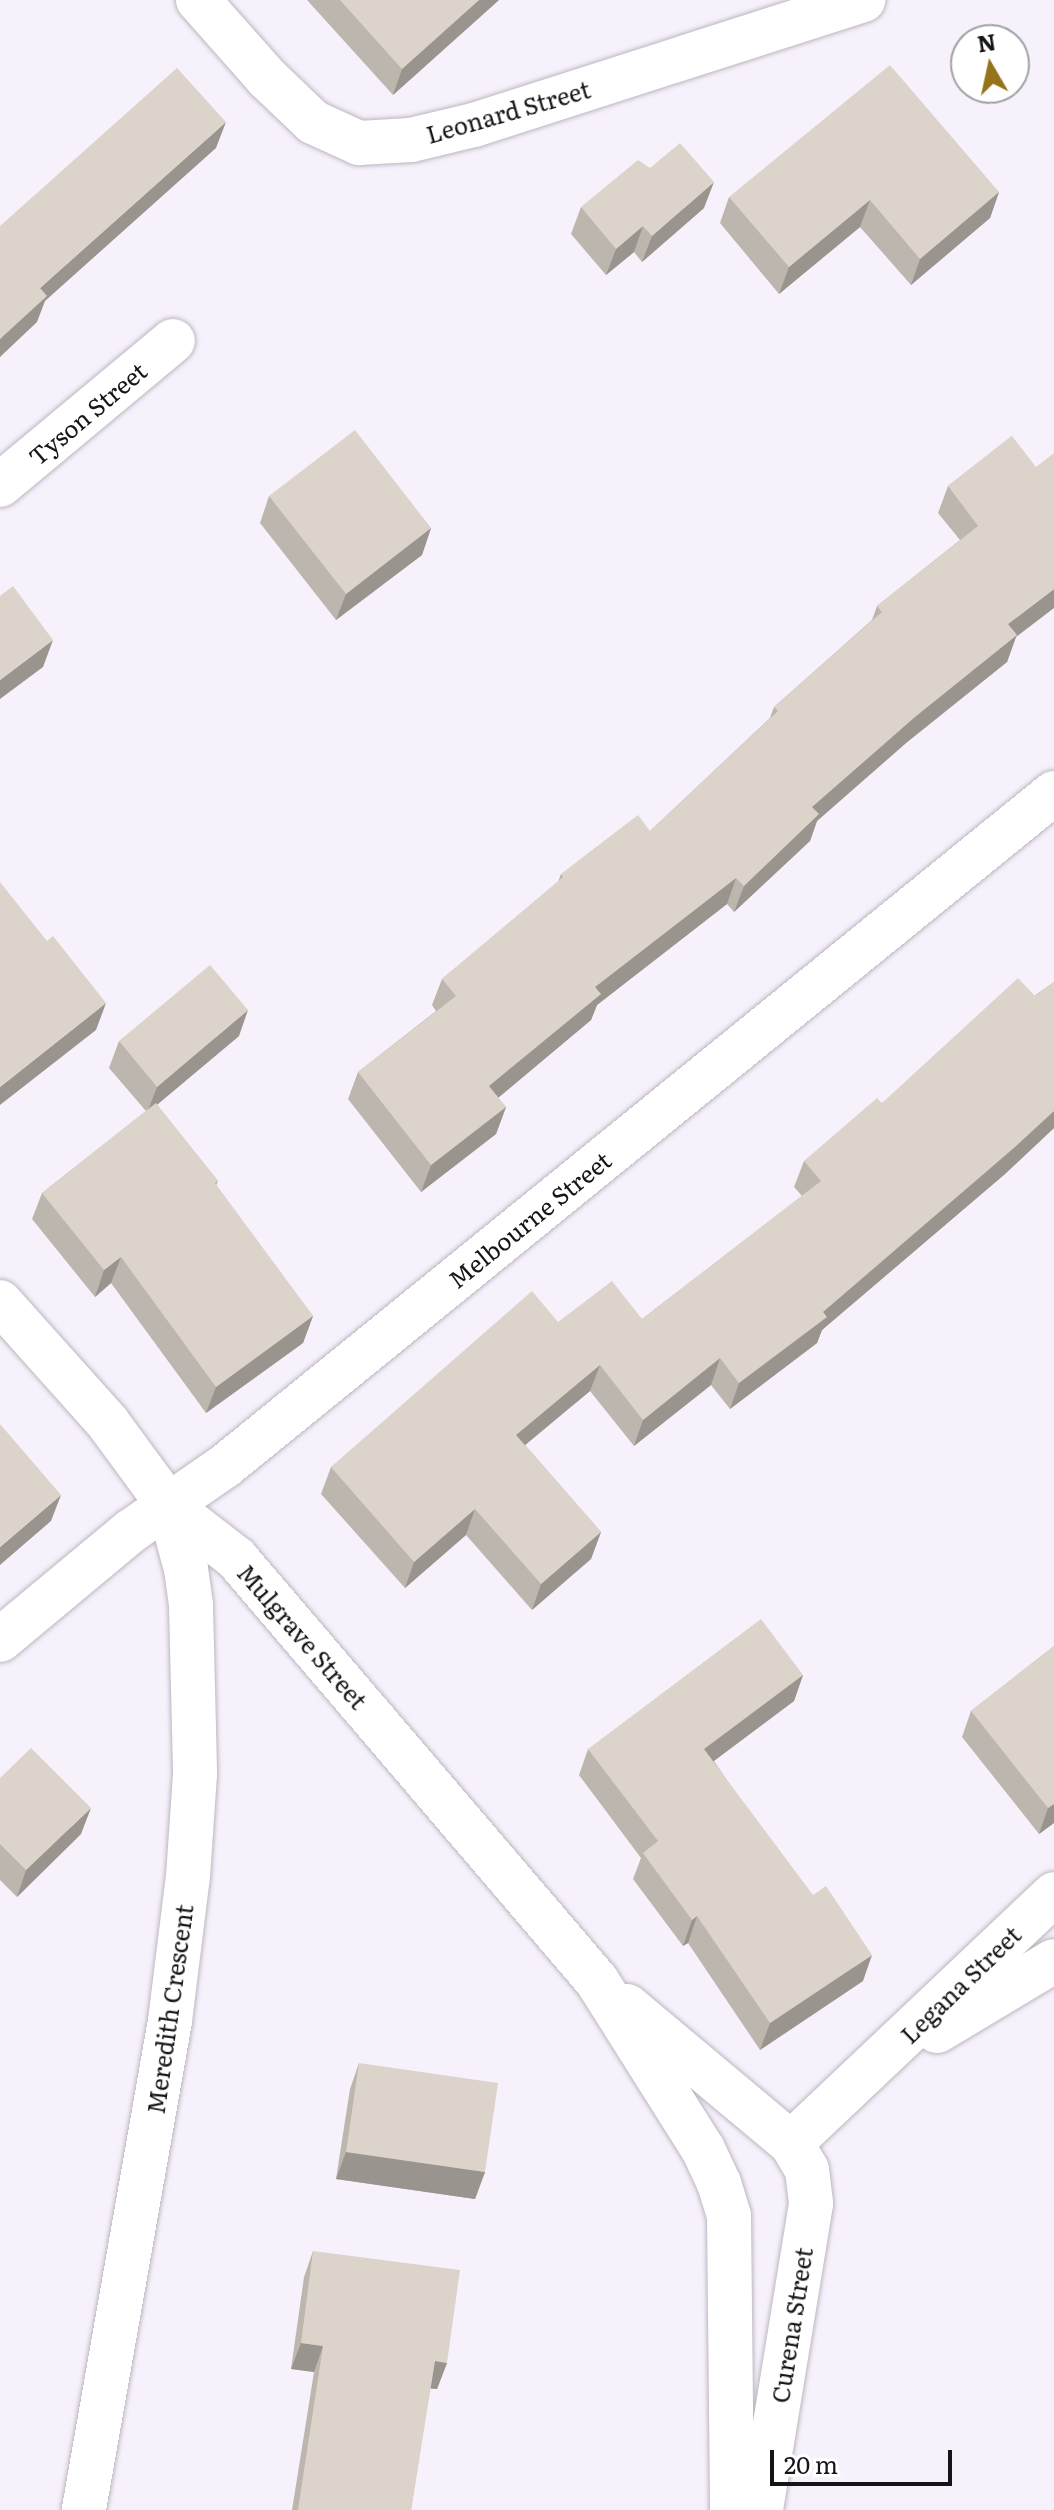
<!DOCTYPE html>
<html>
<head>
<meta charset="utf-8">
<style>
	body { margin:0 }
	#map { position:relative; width:1054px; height:2510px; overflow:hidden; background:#f7f1fc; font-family:Literata,serif }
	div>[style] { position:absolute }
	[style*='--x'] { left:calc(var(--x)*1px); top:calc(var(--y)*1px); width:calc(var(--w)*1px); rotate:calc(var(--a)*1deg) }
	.roads { filter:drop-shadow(0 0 2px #bcb6c0) drop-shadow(0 0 2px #bcb6c0) }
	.minor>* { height:44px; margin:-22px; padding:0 22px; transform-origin:22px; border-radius:22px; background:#fff }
	.tertiary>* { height:44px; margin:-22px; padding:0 22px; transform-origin:22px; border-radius:22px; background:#fff }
	.wall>* { inset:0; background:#bdb6af }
	.shaded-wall>* { inset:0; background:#9a948e }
	.building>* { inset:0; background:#dcd4cb }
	span { translate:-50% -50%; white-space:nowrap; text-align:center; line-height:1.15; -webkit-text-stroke:8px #fff; paint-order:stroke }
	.street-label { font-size:24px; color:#161417 }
	.north { position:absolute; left:950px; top:24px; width:80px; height:80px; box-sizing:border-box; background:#fff; border:2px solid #a2a1a2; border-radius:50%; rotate:351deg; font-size:22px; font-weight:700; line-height:32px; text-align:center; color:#161417 }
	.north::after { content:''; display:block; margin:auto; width:28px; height:36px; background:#95731b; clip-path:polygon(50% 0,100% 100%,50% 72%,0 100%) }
	.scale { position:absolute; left:770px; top:2450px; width:182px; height:36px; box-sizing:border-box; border:4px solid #161417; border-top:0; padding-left:10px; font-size:24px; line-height:28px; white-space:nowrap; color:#161417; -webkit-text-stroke:6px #fff; paint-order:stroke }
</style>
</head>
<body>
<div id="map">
	<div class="roads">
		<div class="minor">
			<i style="--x:198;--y:0;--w:104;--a:48.5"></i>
			<i style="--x:267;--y:78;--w:64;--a:43.7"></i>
			<i style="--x:313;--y:122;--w:51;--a:24.5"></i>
			<i style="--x:359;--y:143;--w:52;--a:-3.3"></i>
			<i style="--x:411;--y:140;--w:65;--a:-13.4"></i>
			<i style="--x:474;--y:125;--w:409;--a:-17.8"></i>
			<i style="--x:0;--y:485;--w:225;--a:-39.8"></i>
			<i style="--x:169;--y:1506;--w:85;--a:37.8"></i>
			<i style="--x:236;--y:1558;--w:556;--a:49.52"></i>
			<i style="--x:597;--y:1981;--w:199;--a:57.8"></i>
			<i style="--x:703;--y:2149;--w:38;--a:65"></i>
			<i style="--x:719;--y:2183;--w:34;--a:73"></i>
			<i style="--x:729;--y:2216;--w:294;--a:89.4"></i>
			<i style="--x:0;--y:1640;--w:170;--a:-39.8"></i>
			<i style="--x:131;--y:1531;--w:114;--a:-34.7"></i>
			<i style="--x:225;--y:1466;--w:1068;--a:-39.07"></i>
			<i style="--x:627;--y:2006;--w:214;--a:39.9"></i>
			<i style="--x:791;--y:2143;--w:31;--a:59"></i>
			<i style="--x:807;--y:2170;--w:34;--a:83"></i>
			<i style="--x:811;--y:2204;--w:310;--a:99.3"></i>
			<i style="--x:937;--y:2031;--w:136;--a:-30.9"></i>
			<i style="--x:791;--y:2143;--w:362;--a:-43.4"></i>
		</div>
		<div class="tertiary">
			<i style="--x:0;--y:1302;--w:162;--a:48.2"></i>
			<i style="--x:108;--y:1423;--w:103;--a:53.7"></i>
			<i style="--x:169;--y:1506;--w:65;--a:74.9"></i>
			<i style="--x:186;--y:1569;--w:37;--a:82"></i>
			<i style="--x:191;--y:1606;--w:168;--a:88.6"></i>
			<i style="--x:195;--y:1774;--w:102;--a:93.9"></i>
			<i style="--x:188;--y:1876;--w:146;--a:97.1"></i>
			<i style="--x:170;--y:2021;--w:497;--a:100"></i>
		</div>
	</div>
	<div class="wall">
		<i style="clip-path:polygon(307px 0,499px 0,393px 95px)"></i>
		<i style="clip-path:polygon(999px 192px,990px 218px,911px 285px,860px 227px,779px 294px,720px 223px,729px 197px)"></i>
		<i style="clip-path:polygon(581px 207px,704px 208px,642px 262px,634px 252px,606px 275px,571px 234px)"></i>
		<i style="clip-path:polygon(1012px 436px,1016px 637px,1007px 662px,906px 743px,817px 821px,810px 841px,734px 912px,727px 904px,597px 1005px,591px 1020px,498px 1098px,506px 1107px,496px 1134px,421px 1192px,348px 1099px,358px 1072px,436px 1011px,432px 1005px,442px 979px,558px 882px,561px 874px,650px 831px,770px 718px,774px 707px,872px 620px,877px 606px,960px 540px,938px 513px,948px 486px)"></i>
		<i style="clip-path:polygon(269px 496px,431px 528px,422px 555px,336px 620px,260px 523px)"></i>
		<i style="clip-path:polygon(1054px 982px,1054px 1128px,1005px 1174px,822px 1330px,817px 1343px,730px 1409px,711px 1385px,634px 1446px,590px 1391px,525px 1445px,601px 1532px,591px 1559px,532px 1610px,466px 1535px,405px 1588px,321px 1494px,331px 1467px,558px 1322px,642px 1319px,802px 1196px,794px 1187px,804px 1161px,882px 1103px)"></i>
		<i style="clip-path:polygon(239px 1036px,157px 1105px,218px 1181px,216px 1186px,313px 1316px,303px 1343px,206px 1413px,111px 1283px,95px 1297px,32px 1219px,42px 1193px,146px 1111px,109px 1068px,119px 1041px)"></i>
		<i style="clip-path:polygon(1054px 1646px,1054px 1823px,1039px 1834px,962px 1737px,971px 1711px)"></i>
		<i style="clip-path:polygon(803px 1675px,794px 1701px,714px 1761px,863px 1981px,760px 2050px,688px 1943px,683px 1946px,633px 1879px,641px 1858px,579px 1775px,588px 1749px)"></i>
		<i style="clip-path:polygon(0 1778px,81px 1834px,17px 1897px,0 1880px)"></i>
		<i style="clip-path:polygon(359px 2063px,485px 2172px,475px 2199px,336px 2179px,350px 2089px)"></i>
		<i style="clip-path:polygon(313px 2251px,447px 2363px,437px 2389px,430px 2388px,411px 2510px,292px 2510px,314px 2372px,291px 2369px,304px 2277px)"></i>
	</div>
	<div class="shaded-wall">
		<i style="clip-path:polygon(479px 0,499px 0,393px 95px,402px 69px)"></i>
		<i style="clip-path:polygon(226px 122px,216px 148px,45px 301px,37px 322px,0 357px,0 339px,40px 288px)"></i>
		<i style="clip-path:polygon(714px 182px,704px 208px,642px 262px,652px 236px)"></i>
		<i style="clip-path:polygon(999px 192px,990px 218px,911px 285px,920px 259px)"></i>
		<i style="clip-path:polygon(870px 200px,860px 227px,779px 294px,789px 267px)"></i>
		<i style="clip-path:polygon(643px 226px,634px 252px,606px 275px,616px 249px)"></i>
		<i style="clip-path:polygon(431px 528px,422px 555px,336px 620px,346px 594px)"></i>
		<i style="clip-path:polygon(1054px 589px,1054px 608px,1016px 637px,1007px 662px,906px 743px,817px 821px,810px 841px,734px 912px,744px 886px,812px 807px,1008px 624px)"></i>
		<i style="clip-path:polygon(53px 640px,43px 667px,0 699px,0 680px)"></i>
		<i style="clip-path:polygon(736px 878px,727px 904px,597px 1005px,591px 1020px,480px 1113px,489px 1086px,595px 987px)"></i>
		<i style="clip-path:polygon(106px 1003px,96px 1030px,0 1105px,0 1087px)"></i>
		<i style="clip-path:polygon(248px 1010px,239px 1036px,147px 1113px,157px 1087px)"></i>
		<i style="clip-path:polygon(506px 1107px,496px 1134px,421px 1192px,431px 1165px)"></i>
		<i style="clip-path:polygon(1054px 1111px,1054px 1128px,1005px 1174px,822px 1330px,817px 1343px,730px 1409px,739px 1383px)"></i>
		<i style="clip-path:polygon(121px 1257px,111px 1283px,95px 1297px,104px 1270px)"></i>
		<i style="clip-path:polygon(313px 1316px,303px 1343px,206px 1413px,216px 1387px)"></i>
		<i style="clip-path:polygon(720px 1358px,711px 1385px,634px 1446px,643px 1420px)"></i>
		<i style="clip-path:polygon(600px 1365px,590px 1391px,506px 1461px,516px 1435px)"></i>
		<i style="clip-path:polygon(61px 1495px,51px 1521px,0 1565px,0 1547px)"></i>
		<i style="clip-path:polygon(475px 1509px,466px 1535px,405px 1588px,414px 1562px)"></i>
		<i style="clip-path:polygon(601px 1532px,591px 1559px,532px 1610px,541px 1584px)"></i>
		<i style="clip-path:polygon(803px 1675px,794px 1701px,695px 1775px,704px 1749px)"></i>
		<i style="clip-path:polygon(1054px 1804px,1054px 1823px,1039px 1834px,1048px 1808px)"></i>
		<i style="clip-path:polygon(91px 1808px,81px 1834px,17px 1897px,26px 1870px)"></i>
		<i style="clip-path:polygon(697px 1916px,688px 1943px,683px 1946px,692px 1920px)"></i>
		<i style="clip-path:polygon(872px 1955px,863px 1981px,760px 2050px,770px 2023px)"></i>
		<i style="clip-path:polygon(346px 2152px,485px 2172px,475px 2199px,336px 2179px)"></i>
		<i style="clip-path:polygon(301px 2343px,323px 2346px,314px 2372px,291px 2369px)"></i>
		<i style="clip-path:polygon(435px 2361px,447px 2363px,437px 2389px,425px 2388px)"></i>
	</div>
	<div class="building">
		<i style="clip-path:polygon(340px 0,479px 0,402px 69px)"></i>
		<i style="clip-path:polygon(890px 65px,999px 192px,920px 259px,870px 200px,789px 267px,729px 197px)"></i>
		<i style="clip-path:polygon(177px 68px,226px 122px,40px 288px,47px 296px,0 339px,0 226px)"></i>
		<i style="clip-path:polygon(680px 143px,714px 182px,652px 236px,643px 226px,616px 249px,581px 207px,638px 160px,650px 168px)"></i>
		<i style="clip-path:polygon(355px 430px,431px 528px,346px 594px,269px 496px)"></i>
		<i style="clip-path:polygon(1012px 436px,1036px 467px,1054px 453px,1054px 589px,1008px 624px,1017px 635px,915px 717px,812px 807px,819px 814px,744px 886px,736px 878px,595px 987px,601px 994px,489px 1086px,506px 1107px,431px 1165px,358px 1072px,456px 996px,442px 979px,563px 877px,561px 874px,638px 815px,650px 831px,778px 711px,774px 707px,882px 612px,877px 606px,978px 526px,948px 486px)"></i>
		<i style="clip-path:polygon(13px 586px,53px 640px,0 680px,0 596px)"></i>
		<i style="clip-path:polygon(0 882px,47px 941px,53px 936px,106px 1003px,0 1087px)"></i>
		<i style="clip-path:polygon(210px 965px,248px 1010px,157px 1087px,119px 1041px)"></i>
		<i style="clip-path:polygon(1018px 978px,1035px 996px,1054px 982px,1054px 1111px,1015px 1147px,823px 1312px,827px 1317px,739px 1383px,720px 1358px,643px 1420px,600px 1365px,516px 1435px,601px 1532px,541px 1584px,475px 1509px,414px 1562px,331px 1467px,532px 1291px,558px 1322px,612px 1281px,642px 1319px,821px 1181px,804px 1161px,877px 1098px,882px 1103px)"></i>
		<i style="clip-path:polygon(156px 1103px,218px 1181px,215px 1183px,313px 1316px,216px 1387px,121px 1257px,104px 1270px,42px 1193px)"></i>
		<i style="clip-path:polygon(0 1424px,61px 1495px,0 1547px)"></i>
		<i style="clip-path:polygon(761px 1619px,803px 1675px,704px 1749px,813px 1895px,826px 1886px,872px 1955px,770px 2023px,697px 1916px,692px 1920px,643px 1853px,658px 1841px,588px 1749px)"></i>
		<i style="clip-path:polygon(1054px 1646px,1054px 1804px,1048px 1808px,971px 1711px)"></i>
		<i style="clip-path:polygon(31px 1748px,91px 1808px,26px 1870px,0 1844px,0 1778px)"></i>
		<i style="clip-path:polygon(359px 2063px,498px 2083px,485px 2172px,346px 2152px)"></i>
		<i style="clip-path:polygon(313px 2251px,460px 2270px,447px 2363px,435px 2361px,411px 2510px,298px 2510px,323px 2346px,301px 2343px)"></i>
	</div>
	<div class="street-label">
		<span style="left:508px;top:111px;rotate:-16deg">Leonard Street</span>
		<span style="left:87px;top:413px;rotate:-40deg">Tyson Street</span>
		<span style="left:529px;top:1219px;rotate:-39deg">Melbourne Street</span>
		<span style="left:303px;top:1636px;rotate:49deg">Mulgrave Street</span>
		<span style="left:960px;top:1984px;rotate:-44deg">Legana Street</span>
		<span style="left:169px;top:2009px;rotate:-82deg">Meredith Crescent</span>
		<span style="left:791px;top:2325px;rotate:-81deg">Curena Street</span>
	</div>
	<div class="north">N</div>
	<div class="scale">20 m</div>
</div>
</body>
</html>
